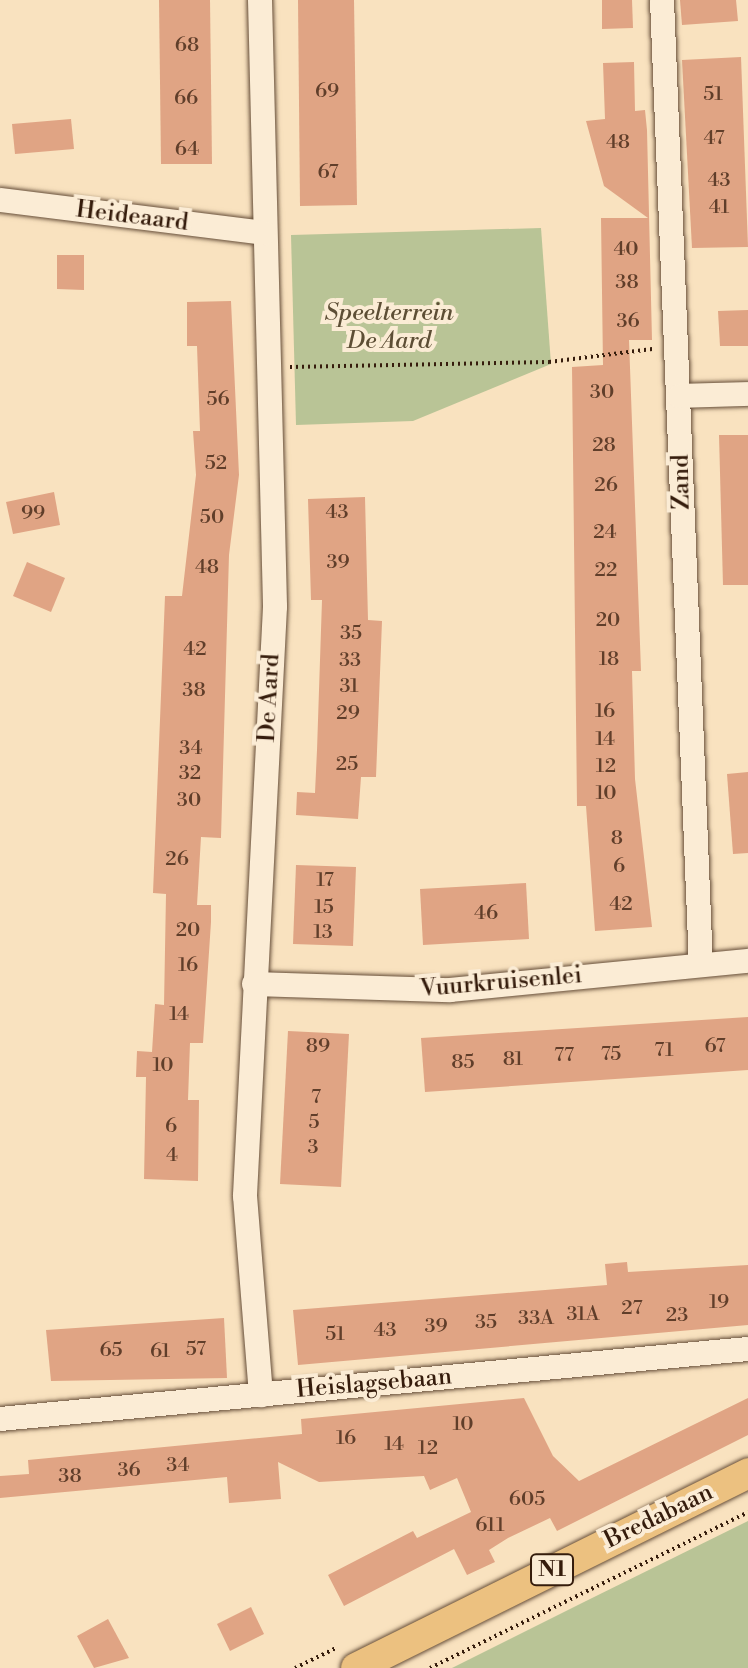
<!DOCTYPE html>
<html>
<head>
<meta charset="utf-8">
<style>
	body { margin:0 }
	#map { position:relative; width:748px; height:1668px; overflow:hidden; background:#f9e2bf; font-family:"Libre Bodoni",serif }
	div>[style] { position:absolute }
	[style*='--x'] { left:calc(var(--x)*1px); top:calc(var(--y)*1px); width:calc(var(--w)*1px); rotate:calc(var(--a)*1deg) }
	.green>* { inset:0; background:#b9c496 }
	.building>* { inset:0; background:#e0a484 }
	.path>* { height:4px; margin-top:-2px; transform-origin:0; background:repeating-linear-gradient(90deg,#351c0c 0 2px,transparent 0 6px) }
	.roads { filter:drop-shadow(0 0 2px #664e39) drop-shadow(0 0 2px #664e39) }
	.minor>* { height:24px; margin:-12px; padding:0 12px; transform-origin:12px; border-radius:12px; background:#fbecd5 }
	.major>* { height:30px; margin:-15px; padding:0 15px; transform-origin:15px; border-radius:15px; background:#ecc180 }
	span { translate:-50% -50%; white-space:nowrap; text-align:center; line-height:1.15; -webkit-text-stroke:8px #fbecd5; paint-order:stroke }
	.number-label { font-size:20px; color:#603e2a }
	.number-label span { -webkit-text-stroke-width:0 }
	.shield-label span { padding:2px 6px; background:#fbecd5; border:2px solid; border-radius:6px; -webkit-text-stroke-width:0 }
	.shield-label { font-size:22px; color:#351c0c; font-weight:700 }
	.street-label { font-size:24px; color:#351c0c }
	.park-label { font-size:24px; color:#5d4e35; font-style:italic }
</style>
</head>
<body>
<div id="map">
	<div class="green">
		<i style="clip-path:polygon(541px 228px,551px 364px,413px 421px,296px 425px,291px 235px)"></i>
		<i style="clip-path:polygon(748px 1521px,748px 1668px,452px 1668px,584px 1602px)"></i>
	</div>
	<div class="building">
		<i style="clip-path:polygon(159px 0,210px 0,212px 164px,161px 164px)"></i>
		<i style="clip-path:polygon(298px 0,354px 0,357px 205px,300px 206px)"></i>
		<i style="clip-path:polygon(602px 0,632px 0,633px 28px,602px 29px)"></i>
		<i style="clip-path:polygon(680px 0,736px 0,738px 21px,682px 25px)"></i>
		<i style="clip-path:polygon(741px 57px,748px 247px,692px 248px,682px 60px)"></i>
		<i style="clip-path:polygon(634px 62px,635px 111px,645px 110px,647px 130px,652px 340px,629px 340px,641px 671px,632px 671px,635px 779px,652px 927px,595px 931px,586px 806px,577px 806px,572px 367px,603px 365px,601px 218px,648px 218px,604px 186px,586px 121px,605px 119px,603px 63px)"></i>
		<i style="clip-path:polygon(71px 119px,74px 149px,15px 154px,12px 124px)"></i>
		<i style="clip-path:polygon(57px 255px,84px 255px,84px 290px,57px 289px)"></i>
		<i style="clip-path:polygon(231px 301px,239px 475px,229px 555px,221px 838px,201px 837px,197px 905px,211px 905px,211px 922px,203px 1043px,190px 1043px,188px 1100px,199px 1100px,198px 1181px,144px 1179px,146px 1077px,136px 1077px,137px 1051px,152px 1052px,155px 1004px,164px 1005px,166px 894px,153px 893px,165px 596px,182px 596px,196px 475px,193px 431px,200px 431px,197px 346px,187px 346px,187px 302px)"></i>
		<i style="clip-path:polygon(748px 310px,748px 346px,720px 346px,718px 311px)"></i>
		<i style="clip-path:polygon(719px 435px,748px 435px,748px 585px,723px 585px)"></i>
		<i style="clip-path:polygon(54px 492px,60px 525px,13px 534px,6px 502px)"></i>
		<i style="clip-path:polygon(365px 497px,368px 620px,382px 621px,376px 777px,361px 777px,358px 819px,296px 815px,297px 792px,315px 793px,317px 750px,322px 600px,311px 600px,308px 499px)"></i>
		<i style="clip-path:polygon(27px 562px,65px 578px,51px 612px,13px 596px)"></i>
		<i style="clip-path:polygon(748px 772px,748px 853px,733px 854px,727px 774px)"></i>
		<i style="clip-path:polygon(296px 865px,356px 867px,353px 946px,293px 944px)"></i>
		<i style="clip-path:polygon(526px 883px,529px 939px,423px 945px,420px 889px)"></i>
		<i style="clip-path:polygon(748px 1017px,748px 1070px,425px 1092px,421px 1038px)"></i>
		<i style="clip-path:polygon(288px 1031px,349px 1034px,341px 1187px,280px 1184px)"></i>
		<i style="clip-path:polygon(627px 1262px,628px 1272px,748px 1265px,748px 1325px,298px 1365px,293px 1310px,607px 1285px,605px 1264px)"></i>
		<i style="clip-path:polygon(224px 1318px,227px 1378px,51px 1381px,46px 1330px)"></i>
		<i style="clip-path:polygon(524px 1398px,553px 1456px,579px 1481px,748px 1398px,748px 1435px,557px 1531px,550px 1518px,508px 1538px,489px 1550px,495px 1562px,467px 1575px,454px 1549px,344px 1606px,328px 1575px,413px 1531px,417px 1538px,471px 1512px,457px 1478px,430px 1490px,424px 1476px,319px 1482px,278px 1462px,281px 1499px,229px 1503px,227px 1477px,0 1498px,0 1476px,29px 1474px,28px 1460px,302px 1434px,301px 1419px)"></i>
		<i style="clip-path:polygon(251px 1607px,264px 1634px,230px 1651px,217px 1624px)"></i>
		<i style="clip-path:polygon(108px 1619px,129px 1658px,94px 1668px,77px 1636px)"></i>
	</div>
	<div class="path">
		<i style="--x:290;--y:367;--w:259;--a:-1.1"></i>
		<i style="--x:549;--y:362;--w:104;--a:-7.2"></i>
		<i style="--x:295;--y:1668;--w:46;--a:-26"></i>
		<i style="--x:430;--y:1668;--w:354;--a:-26.1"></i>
	</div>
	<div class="roads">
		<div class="minor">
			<i style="--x:260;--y:0;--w:607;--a:88.58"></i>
			<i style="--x:275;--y:607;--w:590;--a:92.92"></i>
			<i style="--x:245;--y:1196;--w:200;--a:85.4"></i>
			<i style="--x:662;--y:0;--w:966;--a:87.69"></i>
			<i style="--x:0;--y:200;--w:266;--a:7.1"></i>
			<i style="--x:680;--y:396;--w:68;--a:-1.7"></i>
			<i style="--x:254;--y:984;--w:196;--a:1.8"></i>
			<i style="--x:450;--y:990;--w:299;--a:-5.6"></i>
			<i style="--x:0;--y:1419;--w:751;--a:-5.35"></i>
		</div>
		<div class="major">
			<i style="--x:356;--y:1668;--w:438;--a:-26.4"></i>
		</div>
	</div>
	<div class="number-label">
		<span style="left:187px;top:45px">68</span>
		<span style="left:327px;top:91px">69</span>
		<span style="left:713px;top:94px">51</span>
		<span style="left:186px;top:98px">66</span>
		<span style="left:714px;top:138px">47</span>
		<span style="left:618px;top:142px">48</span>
		<span style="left:187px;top:149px">64</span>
		<span style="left:328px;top:172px">67</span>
		<span style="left:719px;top:180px">43</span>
		<span style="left:719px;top:207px">41</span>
		<span style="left:626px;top:249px">40</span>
		<span style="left:627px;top:282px">38</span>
		<span style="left:628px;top:321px">36</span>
		<span style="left:602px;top:392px">30</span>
		<span style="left:218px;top:399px">56</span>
		<span style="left:604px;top:445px">28</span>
		<span style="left:216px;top:463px">52</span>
		<span style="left:606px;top:485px">26</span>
		<span style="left:337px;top:512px">43</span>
		<span style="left:33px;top:513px">99</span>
		<span style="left:212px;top:517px">50</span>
		<span style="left:605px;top:532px">24</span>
		<span style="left:338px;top:562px">39</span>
		<span style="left:207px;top:567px">48</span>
		<span style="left:606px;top:570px">22</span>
		<span style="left:608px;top:620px">20</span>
		<span style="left:351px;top:633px">35</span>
		<span style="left:195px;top:649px">42</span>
		<span style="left:609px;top:659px">18</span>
		<span style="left:350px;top:660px">33</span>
		<span style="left:349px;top:686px">31</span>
		<span style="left:194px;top:690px">38</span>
		<span style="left:605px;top:711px">16</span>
		<span style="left:348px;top:713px">29</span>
		<span style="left:605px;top:739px">14</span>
		<span style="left:191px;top:748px">34</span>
		<span style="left:347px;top:764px">25</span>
		<span style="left:606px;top:766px">12</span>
		<span style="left:190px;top:773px">32</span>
		<span style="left:606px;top:793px">10</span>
		<span style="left:189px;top:800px">30</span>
		<span style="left:617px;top:838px">8</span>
		<span style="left:177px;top:859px">26</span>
		<span style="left:619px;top:866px">6</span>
		<span style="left:325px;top:880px">17</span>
		<span style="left:621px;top:904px">42</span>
		<span style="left:324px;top:907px">15</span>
		<span style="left:486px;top:913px">46</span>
		<span style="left:188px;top:930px">20</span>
		<span style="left:323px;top:932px">13</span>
		<span style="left:188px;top:965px">16</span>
		<span style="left:179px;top:1014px">14</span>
		<span style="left:318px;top:1046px">89</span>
		<span style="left:715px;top:1046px">67</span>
		<span style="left:664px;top:1050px">71</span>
		<span style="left:611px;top:1054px">75</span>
		<span style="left:564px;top:1055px">77</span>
		<span style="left:513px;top:1059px">81</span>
		<span style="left:463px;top:1062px">85</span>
		<span style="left:163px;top:1065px">10</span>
		<span style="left:316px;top:1097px">7</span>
		<span style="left:314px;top:1122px">5</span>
		<span style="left:171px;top:1126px">6</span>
		<span style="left:313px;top:1147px">3</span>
		<span style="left:172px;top:1155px">4</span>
		<span style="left:719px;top:1302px">19</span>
		<span style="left:632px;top:1308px">27</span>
		<span style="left:583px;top:1314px">31A</span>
		<span style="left:677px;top:1315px">23</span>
		<span style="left:536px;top:1318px">33A</span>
		<span style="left:486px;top:1322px">35</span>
		<span style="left:436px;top:1326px">39</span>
		<span style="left:385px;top:1330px">43</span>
		<span style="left:335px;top:1334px">51</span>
		<span style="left:196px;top:1349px">57</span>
		<span style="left:111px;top:1350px">65</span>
		<span style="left:160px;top:1351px">61</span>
		<span style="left:463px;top:1424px">10</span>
		<span style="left:346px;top:1438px">16</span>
		<span style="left:394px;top:1444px">14</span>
		<span style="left:428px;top:1448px">12</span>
		<span style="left:178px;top:1465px">34</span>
		<span style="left:129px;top:1470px">36</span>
		<span style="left:70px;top:1476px">38</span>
		<span style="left:527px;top:1499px">605</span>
		<span style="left:490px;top:1525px">611</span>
	</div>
	<div class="shield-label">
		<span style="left:552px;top:1570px">N1</span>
	</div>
	<div class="street-label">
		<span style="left:132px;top:217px;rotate:7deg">Heideaard</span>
		<span style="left:682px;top:482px;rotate:-91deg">Zand</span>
		<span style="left:270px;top:698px;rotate:-87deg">De Aard</span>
		<span style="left:501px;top:983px;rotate:-5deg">Vuurkruisenlei</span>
		<span style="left:374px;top:1384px;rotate:-5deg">Heislagsebaan</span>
		<span style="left:659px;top:1517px;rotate:-26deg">Bredabaan</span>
	</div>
	<div class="park-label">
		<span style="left:389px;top:328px">Speelterrein<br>De Aard</span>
	</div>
</div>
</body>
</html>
